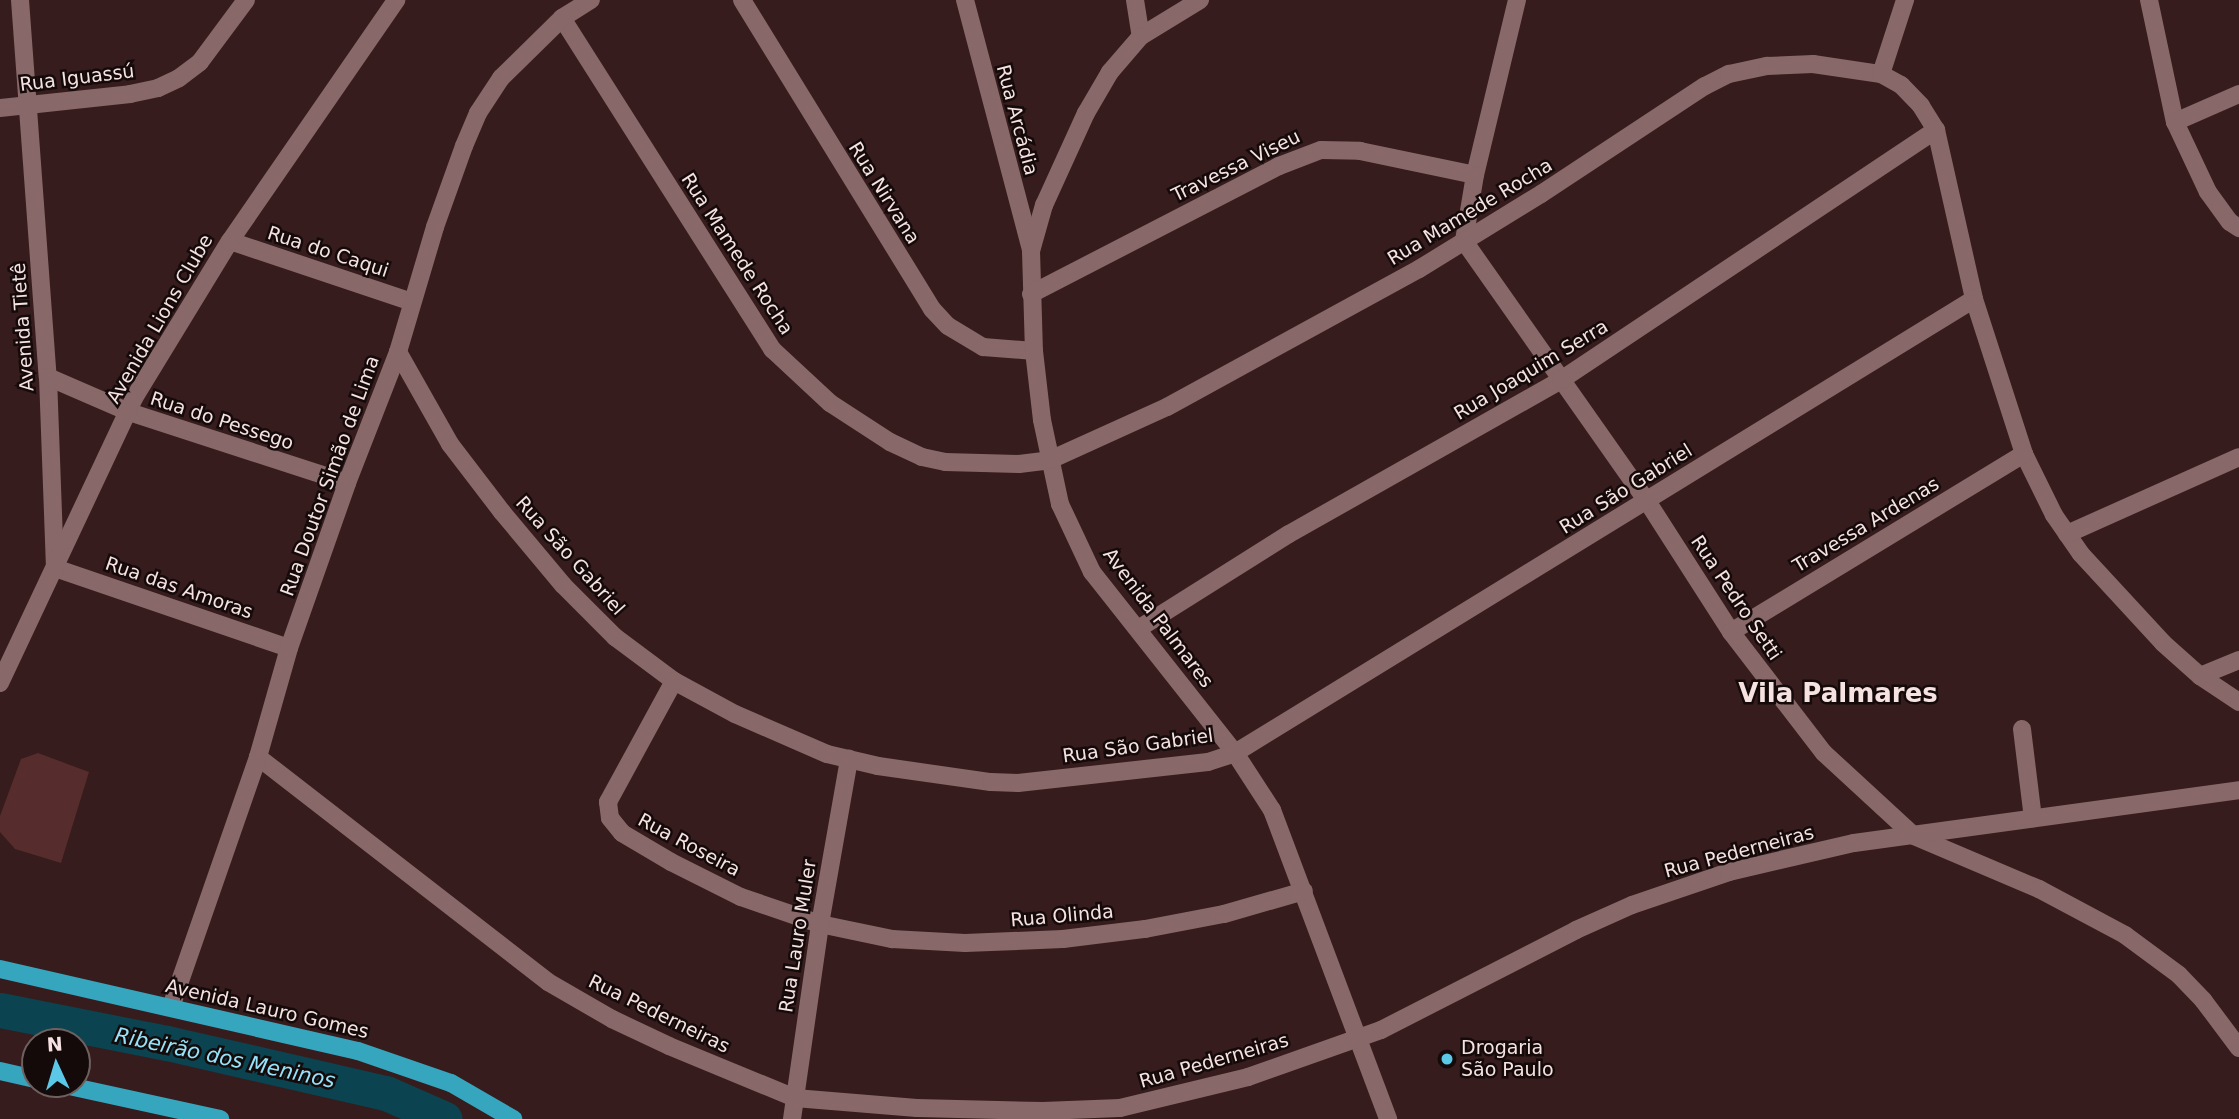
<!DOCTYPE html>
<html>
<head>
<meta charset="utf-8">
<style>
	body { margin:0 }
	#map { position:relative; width:2239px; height:1119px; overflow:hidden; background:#361c1c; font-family:"DejaVu Sans",sans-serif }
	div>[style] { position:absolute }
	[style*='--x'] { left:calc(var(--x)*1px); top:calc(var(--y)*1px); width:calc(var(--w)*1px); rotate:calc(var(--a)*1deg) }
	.green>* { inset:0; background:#562c2c }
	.river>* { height:35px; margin:-17.5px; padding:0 17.5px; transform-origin:17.5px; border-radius:17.5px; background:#0b4350 }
	.minor>* { height:18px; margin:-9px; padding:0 9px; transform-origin:9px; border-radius:9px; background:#886868 }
	.major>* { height:18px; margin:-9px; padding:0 9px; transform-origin:9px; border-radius:9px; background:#36a5be }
	.dots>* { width:19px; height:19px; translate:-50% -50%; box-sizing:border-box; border:4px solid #150a0a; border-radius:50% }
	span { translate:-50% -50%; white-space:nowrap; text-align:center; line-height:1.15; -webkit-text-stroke:5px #150a0a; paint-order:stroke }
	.street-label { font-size:19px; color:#f5e2e1 }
	.poi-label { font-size:19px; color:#f5e2e1 }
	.left { translate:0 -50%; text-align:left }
	.water-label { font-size:21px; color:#95e3fa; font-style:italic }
	.district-label { font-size:26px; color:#f5e2e1; font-weight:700 }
	.north { position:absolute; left:21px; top:1028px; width:70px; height:70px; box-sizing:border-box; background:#150a0a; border:2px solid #6f6060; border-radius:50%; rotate:356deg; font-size:19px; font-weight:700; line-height:28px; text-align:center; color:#f5e2e1 }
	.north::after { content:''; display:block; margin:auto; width:24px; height:32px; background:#5ac8e6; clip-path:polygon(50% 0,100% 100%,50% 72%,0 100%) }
</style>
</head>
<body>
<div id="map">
	<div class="green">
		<i style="clip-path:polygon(38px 753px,89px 772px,61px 863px,15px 849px,0 832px,0 816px,21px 759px)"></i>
	</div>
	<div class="river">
		<i style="--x:0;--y:1010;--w:170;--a:11.2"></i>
		<i style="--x:167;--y:1043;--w:225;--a:12.9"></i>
		<i style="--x:386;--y:1093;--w:64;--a:23.8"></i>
	</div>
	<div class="minor">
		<i style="--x:20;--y:0;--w:378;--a:85.8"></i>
		<i style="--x:48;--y:377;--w:187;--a:87.9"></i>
		<i style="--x:742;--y:0;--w:363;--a:58.4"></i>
		<i style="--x:932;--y:309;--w:23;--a:47"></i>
		<i style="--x:948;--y:326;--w:41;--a:31"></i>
		<i style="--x:983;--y:347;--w:51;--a:4.5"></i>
		<i style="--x:965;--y:0;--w:259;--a:75.2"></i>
		<i style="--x:1135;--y:0;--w:36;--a:81"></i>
		<i style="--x:1200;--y:0;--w:69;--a:148.6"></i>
		<i style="--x:1141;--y:36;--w:48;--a:130.7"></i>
		<i style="--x:1110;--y:72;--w:48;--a:120.3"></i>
		<i style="--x:1086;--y:113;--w:101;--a:114.5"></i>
		<i style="--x:1044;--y:205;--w:48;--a:105.8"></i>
		<i style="--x:1031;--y:251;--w:100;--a:88.3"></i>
		<i style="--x:1034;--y:351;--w:69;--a:83.4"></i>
		<i style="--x:1042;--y:420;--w:86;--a:77.9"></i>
		<i style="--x:1060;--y:504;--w:75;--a:64.8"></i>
		<i style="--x:1092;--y:572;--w:231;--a:51.7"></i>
		<i style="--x:1235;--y:753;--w:68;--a:57"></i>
		<i style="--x:1272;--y:810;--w:330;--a:69.4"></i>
		<i style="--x:1517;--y:0;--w:180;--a:103.5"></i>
		<i style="--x:1475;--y:175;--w:67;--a:99.5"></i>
		<i style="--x:1464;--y:241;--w:318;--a:54.9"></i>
		<i style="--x:1647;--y:501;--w:156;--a:57.3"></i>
		<i style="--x:1731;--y:632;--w:153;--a:52.5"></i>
		<i style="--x:1824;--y:753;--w:122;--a:42.7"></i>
		<i style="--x:1914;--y:836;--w:136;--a:23"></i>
		<i style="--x:2039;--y:889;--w:98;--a:28.1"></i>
		<i style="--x:2125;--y:935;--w:67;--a:36.5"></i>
		<i style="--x:2179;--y:975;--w:35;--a:46"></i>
		<i style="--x:2203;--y:1000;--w:60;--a:53.1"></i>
		<i style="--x:2149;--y:0;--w:125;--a:78"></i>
		<i style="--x:2175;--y:122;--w:77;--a:64.8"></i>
		<i style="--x:2208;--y:192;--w:37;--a:54"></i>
		<i style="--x:2230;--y:222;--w:11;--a:34"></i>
		<i style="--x:562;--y:18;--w:393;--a:57.6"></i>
		<i style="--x:773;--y:350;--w:78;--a:42.9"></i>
		<i style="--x:830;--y:403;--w:72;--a:33"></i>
		<i style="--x:890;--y:442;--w:35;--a:25"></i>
		<i style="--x:922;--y:457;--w:24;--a:12"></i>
		<i style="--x:945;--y:462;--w:74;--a:1.5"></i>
		<i style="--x:1019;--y:464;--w:31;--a:-7"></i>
		<i style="--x:1050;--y:460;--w:128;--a:-24.4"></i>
		<i style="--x:1167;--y:407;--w:287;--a:-28.7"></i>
		<i style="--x:1419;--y:269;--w:143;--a:-31.6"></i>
		<i style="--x:1541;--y:194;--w:196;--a:-33.4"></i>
		<i style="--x:1705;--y:86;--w:27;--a:-27"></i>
		<i style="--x:1729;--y:74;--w:39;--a:-12"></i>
		<i style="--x:1767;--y:66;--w:46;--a:-2.5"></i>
		<i style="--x:1813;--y:64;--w:69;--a:8.4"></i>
		<i style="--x:1881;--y:74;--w:23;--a:29"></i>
		<i style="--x:1901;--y:85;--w:29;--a:46"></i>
		<i style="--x:1921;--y:106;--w:28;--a:58"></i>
		<i style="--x:1936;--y:130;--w:173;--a:77.3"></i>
		<i style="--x:1974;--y:299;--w:163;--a:72.1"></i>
		<i style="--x:2024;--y:454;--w:68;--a:63.8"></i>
		<i style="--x:2054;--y:515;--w:47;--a:55.3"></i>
		<i style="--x:2081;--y:554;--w:121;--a:47.3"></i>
		<i style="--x:2163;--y:643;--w:50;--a:41.7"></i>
		<i style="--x:2200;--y:676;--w:47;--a:33.7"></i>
		<i style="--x:1881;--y:74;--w:78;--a:-72"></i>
		<i style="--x:0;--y:108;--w:131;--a:-6.1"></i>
		<i style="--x:130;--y:94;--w:29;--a:-12"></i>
		<i style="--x:158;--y:88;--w:23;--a:-25"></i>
		<i style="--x:179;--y:78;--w:26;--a:-37"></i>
		<i style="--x:200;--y:62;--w:77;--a:-53.4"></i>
		<i style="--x:2175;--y:122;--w:70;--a:-23.6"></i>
		<i style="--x:230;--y:241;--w:192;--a:18.5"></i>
		<i style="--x:1031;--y:294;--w:279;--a:-27.3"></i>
		<i style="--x:1279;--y:166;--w:45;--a:-20.9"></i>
		<i style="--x:1321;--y:150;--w:39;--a:1"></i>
		<i style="--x:1360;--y:151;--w:117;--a:11.8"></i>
		<i style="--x:398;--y:352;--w:106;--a:60.5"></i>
		<i style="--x:450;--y:444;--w:86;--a:52.6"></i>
		<i style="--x:502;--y:512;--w:95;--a:50.1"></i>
		<i style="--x:563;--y:585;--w:74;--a:45"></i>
		<i style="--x:615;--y:637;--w:74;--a:36.7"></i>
		<i style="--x:674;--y:681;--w:69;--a:28.4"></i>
		<i style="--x:735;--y:714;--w:100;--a:23.5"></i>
		<i style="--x:827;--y:754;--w:52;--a:13.2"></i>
		<i style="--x:878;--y:766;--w:114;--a:8.1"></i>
		<i style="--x:991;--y:782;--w:27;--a:2"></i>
		<i style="--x:1018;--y:783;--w:191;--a:-6.3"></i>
		<i style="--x:1208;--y:762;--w:28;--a:-18"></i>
		<i style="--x:1235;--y:753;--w:867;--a:-31.56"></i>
		<i style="--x:48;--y:377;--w:88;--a:23.4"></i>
		<i style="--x:129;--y:412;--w:229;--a:18"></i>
		<i style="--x:2067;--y:534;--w:188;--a:-24.1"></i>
		<i style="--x:55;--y:568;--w:247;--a:18.9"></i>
		<i style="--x:1138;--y:629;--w:178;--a:-32.2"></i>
		<i style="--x:1289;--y:534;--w:313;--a:-29.5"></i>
		<i style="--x:1561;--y:380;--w:451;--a:-33.7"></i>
		<i style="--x:1731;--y:632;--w:343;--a:-31.3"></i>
		<i style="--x:2200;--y:676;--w:42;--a:-22.3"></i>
		<i style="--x:674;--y:681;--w:138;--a:118.6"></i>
		<i style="--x:608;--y:802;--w:16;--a:83"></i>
		<i style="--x:610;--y:818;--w:19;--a:51"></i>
		<i style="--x:622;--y:833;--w:57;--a:30.6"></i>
		<i style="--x:671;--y:862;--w:78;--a:26.6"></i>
		<i style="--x:741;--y:897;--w:83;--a:18.9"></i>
		<i style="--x:820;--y:924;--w:74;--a:11.8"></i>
		<i style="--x:892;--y:939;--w:73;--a:3.1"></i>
		<i style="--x:965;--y:943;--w:98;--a:-2.3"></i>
		<i style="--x:1063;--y:939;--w:83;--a:-7"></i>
		<i style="--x:1145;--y:929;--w:80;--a:-10.8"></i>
		<i style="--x:1224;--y:914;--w:83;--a:-16"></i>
		<i style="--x:0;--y:683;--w:315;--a:-64.8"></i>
		<i style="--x:134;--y:398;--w:184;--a:-58.6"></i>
		<i style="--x:230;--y:241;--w:293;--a:-55.4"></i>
		<i style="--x:2022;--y:729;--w:90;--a:83"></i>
		<i style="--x:258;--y:757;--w:367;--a:37.8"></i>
		<i style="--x:548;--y:982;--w:74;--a:30"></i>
		<i style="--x:612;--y:1019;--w:63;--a:25.3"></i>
		<i style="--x:669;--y:1046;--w:136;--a:22.4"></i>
		<i style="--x:795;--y:1098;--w:122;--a:4.7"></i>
		<i style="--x:917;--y:1108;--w:126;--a:1.4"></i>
		<i style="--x:1043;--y:1111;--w:77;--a:-2.2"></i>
		<i style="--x:1120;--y:1108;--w:132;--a:-13.6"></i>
		<i style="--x:1248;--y:1077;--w:141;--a:-19.5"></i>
		<i style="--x:1381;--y:1030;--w:219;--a:-27.1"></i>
		<i style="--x:1576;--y:930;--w:61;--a:-24.1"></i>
		<i style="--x:1632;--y:905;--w:102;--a:-18.8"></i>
		<i style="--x:1729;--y:872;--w:128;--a:-13.1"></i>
		<i style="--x:1854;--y:843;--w:389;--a:-7.8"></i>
		<i style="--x:171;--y:1007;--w:265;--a:-70.8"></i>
		<i style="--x:258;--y:757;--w:113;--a:-74.1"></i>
		<i style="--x:289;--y:648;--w:175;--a:-70.6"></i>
		<i style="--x:347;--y:483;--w:141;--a:-68.7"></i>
		<i style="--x:398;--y:352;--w:130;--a:-73.5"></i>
		<i style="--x:435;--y:227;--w:86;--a:-70.3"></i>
		<i style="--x:464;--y:146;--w:36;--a:-67"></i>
		<i style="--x:478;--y:113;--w:42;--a:-56.7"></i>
		<i style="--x:501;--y:78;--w:86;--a:-44.5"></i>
		<i style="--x:562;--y:18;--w:34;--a:-32"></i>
		<i style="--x:792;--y:1119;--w:197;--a:-81.8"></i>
		<i style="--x:820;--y:924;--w:168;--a:-80"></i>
	</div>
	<div class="major">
		<i style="--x:0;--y:969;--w:367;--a:12.9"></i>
		<i style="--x:358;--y:1051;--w:98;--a:19"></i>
		<i style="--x:451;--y:1083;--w:72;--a:30.1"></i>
		<i style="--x:0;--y:1071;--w:36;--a:13"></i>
		<i style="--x:60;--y:1084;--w:164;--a:12.3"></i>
	</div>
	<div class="dots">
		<i style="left:1447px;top:1059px;background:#5ac8e6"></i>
	</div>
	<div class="street-label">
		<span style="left:77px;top:78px;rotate:-7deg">Rua Iguassú</span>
		<span style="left:1017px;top:120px;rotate:75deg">Rua Arcádia</span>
		<span style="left:1236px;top:166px;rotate:-26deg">Travessa Viseu</span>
		<span style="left:884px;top:193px;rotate:58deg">Rua Nirvana</span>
		<span style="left:1470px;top:212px;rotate:-31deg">Rua Mamede Rocha</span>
		<span style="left:328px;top:252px;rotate:18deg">Rua do Caqui</span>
		<span style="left:737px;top:254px;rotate:57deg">Rua Mamede Rocha</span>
		<span style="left:160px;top:319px;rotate:-60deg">Avenida Lions Clube</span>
		<span style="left:23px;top:327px;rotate:-94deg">Avenida Tietê</span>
		<span style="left:1531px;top:370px;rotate:-31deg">Rua Joaquim Serra</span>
		<span style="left:222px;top:421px;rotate:18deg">Rua do Pessego</span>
		<span style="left:330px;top:476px;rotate:-70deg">Rua Doutor Simão de Lima</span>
		<span style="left:1626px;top:489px;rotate:-32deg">Rua São Gabriel</span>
		<span style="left:1866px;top:525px;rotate:-31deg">Travessa Ardenas</span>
		<span style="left:570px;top:556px;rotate:48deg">Rua São Gabriel</span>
		<span style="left:179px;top:588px;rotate:19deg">Rua das Amoras</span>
		<span style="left:1736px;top:598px;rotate:56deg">Rua Pedro Setti</span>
		<span style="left:1158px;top:618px;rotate:53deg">Avenida Palmares</span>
		<span style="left:1138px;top:746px;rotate:-8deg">Rua São Gabriel</span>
		<span style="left:689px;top:845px;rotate:28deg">Rua Roseira</span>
		<span style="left:1739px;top:852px;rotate:-15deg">Rua Pederneiras</span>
		<span style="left:1062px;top:916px;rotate:-5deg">Rua Olinda</span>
		<span style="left:798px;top:936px;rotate:-81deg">Rua Lauro Muler</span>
		<span style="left:267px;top:1009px;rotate:13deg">Avenida Lauro Gomes</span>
		<span style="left:659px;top:1014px;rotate:26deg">Rua Pederneiras</span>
		<span style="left:1214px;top:1061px;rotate:-16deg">Rua Pederneiras</span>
	</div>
	<div class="poi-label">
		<span class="left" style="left:1461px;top:1059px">Drogaria<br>São Paulo</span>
	</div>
	<div class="water-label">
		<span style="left:225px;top:1058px;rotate:12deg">Ribeirão dos Meninos</span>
	</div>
	<div class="district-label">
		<span style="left:1838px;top:694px">Vila Palmares</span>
	</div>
	<div class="north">N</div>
</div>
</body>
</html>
